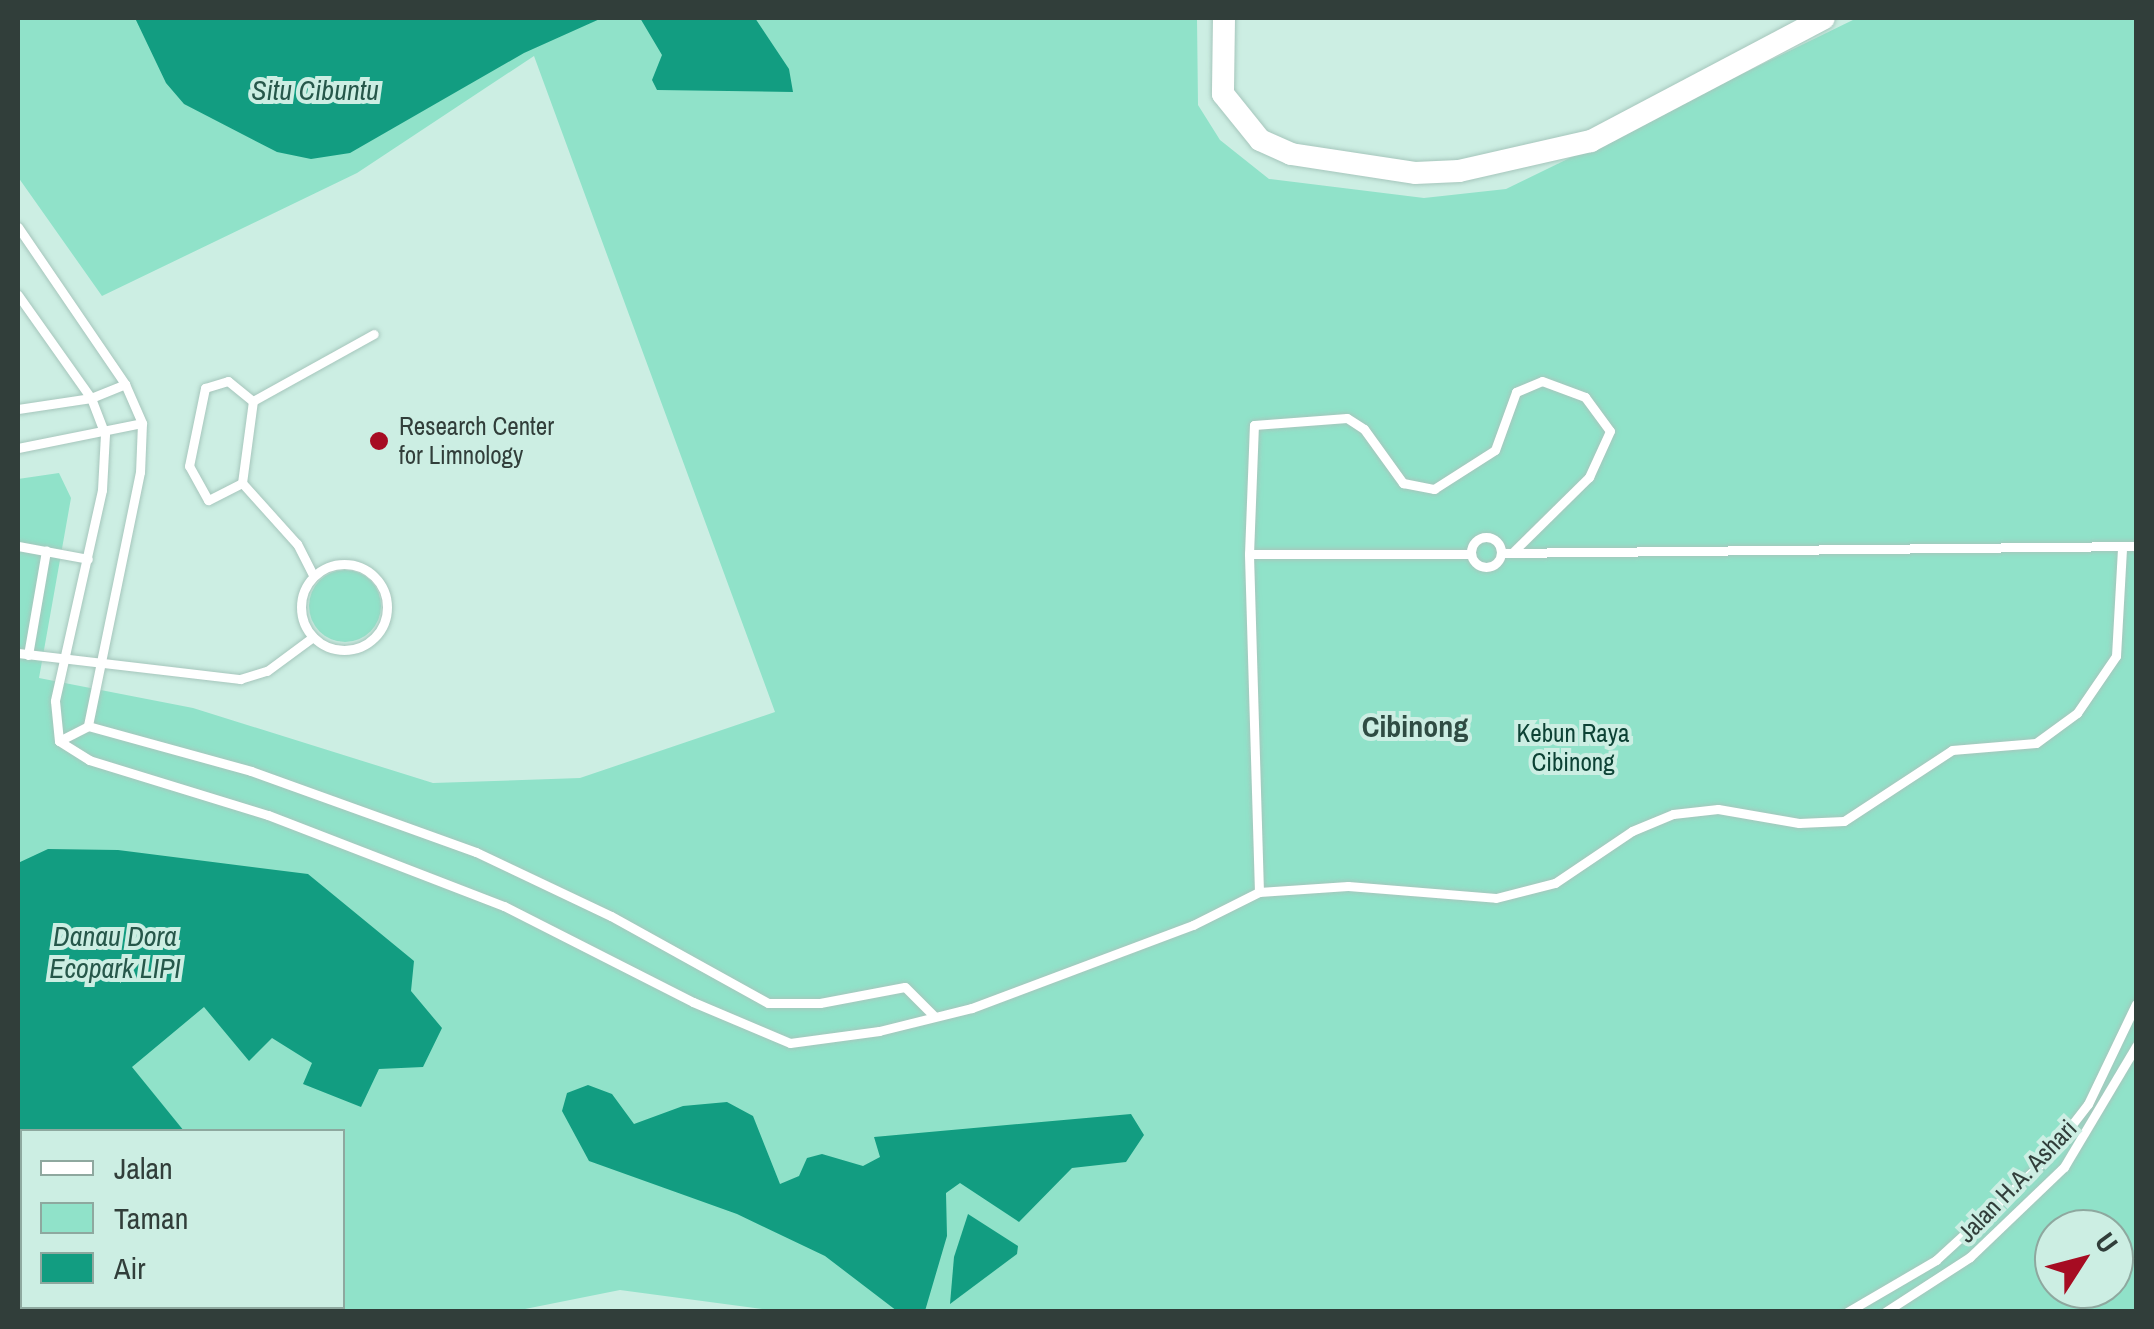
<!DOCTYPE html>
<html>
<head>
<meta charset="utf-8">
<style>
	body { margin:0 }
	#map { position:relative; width:2154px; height:1329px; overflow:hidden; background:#cceee3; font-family:"Archivo Narrow",sans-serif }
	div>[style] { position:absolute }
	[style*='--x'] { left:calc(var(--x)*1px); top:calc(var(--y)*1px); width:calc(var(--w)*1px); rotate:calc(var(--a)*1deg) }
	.green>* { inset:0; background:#90e2c9 }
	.round { border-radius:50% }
	.water>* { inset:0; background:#129d81 }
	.roads { filter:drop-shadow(0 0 2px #a6c6bc) drop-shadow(0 0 2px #a6c6bc) }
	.service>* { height:9px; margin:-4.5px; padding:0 4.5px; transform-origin:4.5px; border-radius:4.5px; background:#fff }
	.service>.ring { margin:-4.5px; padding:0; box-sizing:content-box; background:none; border:9px solid #fff; border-radius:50% }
	.tertiary>* { height:22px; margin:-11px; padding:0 11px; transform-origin:11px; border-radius:11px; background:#fff }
	.dots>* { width:28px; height:28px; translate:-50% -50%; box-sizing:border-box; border:5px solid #cceee3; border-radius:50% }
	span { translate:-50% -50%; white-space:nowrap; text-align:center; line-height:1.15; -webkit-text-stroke:8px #cceee3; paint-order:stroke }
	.poi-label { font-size:25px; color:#313e3a }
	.left { translate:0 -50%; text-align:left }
	.park-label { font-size:25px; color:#0d4235 }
	.street-label { font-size:25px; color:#313e3a }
	.water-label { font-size:28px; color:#26574a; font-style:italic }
	.quarter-label { font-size:30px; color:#2f4c43; font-weight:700 }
	.frame { position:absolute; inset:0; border:20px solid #313e3a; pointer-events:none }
	.legend { position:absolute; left:20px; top:1129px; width:325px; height:180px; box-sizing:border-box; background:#cceee3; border:2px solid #8ea89f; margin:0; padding:12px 18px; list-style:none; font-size:30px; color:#313e3a }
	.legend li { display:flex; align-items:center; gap:20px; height:50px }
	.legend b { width:50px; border:2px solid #8ea89f }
	.north { position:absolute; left:2034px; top:1209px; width:100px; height:100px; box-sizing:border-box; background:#cceee3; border:2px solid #8ea89f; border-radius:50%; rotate:54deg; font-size:28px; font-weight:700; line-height:40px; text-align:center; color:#313e3a }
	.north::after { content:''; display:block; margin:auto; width:35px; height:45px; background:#a60c22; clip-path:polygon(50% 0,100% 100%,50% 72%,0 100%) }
</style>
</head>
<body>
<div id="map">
	<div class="green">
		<i style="clip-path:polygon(evenodd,18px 18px,1197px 18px,1198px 105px,1220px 140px,1269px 179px,1424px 198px,1506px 189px,1857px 18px,2136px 18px,2136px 1311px,785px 1312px,620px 1290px,510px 1312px,18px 1311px,18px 479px,59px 473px,71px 498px,39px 678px,193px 708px,433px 783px,580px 778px,775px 712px,534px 56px,357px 173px,102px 296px,18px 177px,18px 18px,22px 1132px,342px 1132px,342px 1306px,22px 1306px,22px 1132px,18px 18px,2054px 1229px,2114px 1229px,2114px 1289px,2054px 1289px,2054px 1229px)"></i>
		<i class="round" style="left:309px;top:570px;width:72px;height:72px"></i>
	</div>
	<div class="water">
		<i style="clip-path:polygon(135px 18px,602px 18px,524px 53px,350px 153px,311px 159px,277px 152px,184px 104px,166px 83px)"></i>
		<i style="clip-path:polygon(640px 18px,755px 18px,789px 69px,793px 92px,657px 90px,652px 80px,662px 55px)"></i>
		<i style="clip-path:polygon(48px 849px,118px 850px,308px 874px,414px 961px,411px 991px,442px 1028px,423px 1067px,379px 1069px,361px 1107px,303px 1084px,312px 1063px,272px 1038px,249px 1061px,204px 1007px,132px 1067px,184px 1131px,22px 1132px,22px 1210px,18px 1210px,18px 863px)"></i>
		<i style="clip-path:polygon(588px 1085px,612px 1094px,634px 1124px,683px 1106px,727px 1102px,753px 1116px,780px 1184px,799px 1176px,807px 1158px,822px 1154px,863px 1166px,880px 1157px,874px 1137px,1131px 1114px,1144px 1135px,1126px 1162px,1072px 1168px,1019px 1222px,960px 1183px,946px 1193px,947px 1236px,925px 1311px,897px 1311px,825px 1256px,737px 1214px,589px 1161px,562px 1111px,567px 1093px)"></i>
		<i style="clip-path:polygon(968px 1214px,1018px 1246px,1017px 1254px,950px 1304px,954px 1257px)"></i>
	</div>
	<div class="roads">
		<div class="service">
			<i style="--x:18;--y:227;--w:190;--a:55.7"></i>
			<i style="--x:125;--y:384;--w:43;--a:66.4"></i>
			<i style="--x:142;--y:423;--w:49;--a:92.3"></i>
			<i style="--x:140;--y:472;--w:259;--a:101.6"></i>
			<i style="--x:88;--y:726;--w:169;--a:15.4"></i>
			<i style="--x:251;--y:771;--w:239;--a:19.8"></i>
			<i style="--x:476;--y:852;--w:149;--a:25.4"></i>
			<i style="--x:611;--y:916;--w:179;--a:29"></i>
			<i style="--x:768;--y:1003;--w:52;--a:0"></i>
			<i style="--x:820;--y:1003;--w:86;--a:-10.7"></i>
			<i style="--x:905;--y:987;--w:41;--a:45"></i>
			<i style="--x:18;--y:295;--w:126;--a:54.7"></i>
			<i style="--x:91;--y:398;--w:39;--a:69"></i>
			<i style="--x:105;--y:434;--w:56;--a:93.1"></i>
			<i style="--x:102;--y:490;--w:216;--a:102.6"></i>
			<i style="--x:55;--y:701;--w:40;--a:84.3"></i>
			<i style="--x:59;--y:741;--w:36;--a:32"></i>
			<i style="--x:89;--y:760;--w:187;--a:17.1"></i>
			<i style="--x:268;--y:815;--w:253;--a:21.1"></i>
			<i style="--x:504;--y:906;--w:212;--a:26.9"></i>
			<i style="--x:693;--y:1002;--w:105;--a:22.9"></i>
			<i style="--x:790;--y:1043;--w:90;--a:-7.7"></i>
			<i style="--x:879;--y:1031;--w:96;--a:-13.9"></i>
			<i style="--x:972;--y:1008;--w:236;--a:-20.6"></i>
			<i style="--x:1193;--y:925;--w:74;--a:-26.6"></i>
			<i style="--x:1259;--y:892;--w:89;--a:-3.9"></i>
			<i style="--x:1348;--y:886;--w:148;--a:4.6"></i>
			<i style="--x:1496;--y:898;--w:61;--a:-14.3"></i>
			<i style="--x:1555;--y:883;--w:93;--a:-34"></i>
			<i style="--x:1632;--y:831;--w:44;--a:-22.5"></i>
			<i style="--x:1673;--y:814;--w:45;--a:-6.3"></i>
			<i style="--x:1718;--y:809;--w:82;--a:9.8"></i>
			<i style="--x:1799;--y:823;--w:45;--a:-2.5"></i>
			<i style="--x:1844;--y:821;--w:129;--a:-33.3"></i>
			<i style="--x:1952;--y:750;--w:84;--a:-4.8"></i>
			<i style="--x:2036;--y:743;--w:51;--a:-36.2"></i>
			<i style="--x:2077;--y:713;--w:69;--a:-55.6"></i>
			<i style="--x:2116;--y:656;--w:109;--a:-86.8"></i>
			<i style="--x:18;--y:409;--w:74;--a:-8.6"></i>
			<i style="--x:91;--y:398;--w:37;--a:-22"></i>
			<i style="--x:18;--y:448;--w:126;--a:-11.4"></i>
			<i style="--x:242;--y:483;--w:38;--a:153"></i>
			<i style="--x:208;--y:500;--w:39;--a:-119"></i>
			<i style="--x:189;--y:466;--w:80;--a:-78.4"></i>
			<i style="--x:205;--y:388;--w:24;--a:-17"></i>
			<i style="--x:228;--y:381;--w:32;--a:39"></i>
			<i class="ring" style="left:1471px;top:537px;width:21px;height:21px"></i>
			<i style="--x:18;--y:546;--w:71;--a:10.5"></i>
			<i style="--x:1501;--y:553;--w:635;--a:-0.63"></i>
			<i style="--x:1249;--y:554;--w:129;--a:-87.8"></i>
			<i style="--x:1254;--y:425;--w:93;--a:-4.3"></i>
			<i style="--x:1347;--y:418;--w:20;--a:33"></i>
			<i style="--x:1364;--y:429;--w:67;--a:54.2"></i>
			<i style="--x:1403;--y:483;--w:32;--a:11"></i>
			<i style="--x:1434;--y:489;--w:72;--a:-32.6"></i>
			<i style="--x:1495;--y:450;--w:62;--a:-70.1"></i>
			<i style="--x:1516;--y:392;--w:28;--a:-23"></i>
			<i style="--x:1542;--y:381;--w:46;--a:20.4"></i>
			<i style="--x:1585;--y:397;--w:42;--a:53.7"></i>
			<i style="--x:1610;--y:431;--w:51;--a:114.5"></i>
			<i style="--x:1589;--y:477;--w:105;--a:135.4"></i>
			<i class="ring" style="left:301px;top:564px;width:77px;height:77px"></i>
			<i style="--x:313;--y:575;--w:35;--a:-117"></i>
			<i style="--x:297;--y:544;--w:82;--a:-132"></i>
			<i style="--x:242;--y:483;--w:83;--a:-82.4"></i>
			<i style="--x:253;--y:401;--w:138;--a:-29"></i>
			<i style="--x:18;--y:653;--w:224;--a:6.7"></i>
			<i style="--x:240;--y:679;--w:28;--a:-17"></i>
			<i style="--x:267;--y:671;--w:57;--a:-36.5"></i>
			<i style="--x:28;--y:655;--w:106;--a:-80.2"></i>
			<i style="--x:59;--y:741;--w:33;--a:-27"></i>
			<i style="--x:1259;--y:892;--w:338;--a:-91.7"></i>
			<i style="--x:1249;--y:554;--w:222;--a:0"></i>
			<i style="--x:1847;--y:1312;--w:103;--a:-30.3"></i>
			<i style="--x:1936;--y:1260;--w:145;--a:-42.5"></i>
			<i style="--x:2043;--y:1162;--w:73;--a:-52.2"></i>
			<i style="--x:2088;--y:1104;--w:111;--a:-64.4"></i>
			<i style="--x:1885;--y:1312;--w:101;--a:-32.9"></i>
			<i style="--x:1970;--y:1257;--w:130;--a:-43.8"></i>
			<i style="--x:2064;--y:1167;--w:141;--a:-59.2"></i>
		</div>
		<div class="tertiary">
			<i style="--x:1224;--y:18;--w:76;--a:90.8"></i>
			<i style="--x:1223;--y:94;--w:59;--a:51.2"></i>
			<i style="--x:1260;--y:140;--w:34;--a:24"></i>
			<i style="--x:1291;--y:154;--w:125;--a:8.7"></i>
			<i style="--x:1415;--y:173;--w:44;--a:-2.6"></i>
			<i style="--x:1459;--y:171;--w:135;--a:-12.8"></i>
			<i style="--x:1591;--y:141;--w:263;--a:-27.8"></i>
		</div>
	</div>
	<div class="dots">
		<i style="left:379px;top:441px;background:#a60c22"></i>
	</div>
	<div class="poi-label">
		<span class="left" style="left:399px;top:441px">Research Center<br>for Limnology</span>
	</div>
	<div class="park-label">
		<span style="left:1573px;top:748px">Kebun Raya<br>Cibinong</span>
	</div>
	<div class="street-label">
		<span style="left:2017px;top:1181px;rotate:-46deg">Jalan H.A. Ashari</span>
	</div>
	<div class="water-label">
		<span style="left:315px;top:90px">Situ Cibuntu</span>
		<span style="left:115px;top:952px">Danau Dora<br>Ecopark LIPI</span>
	</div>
	<div class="quarter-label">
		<span style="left:1415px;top:726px">Cibinong</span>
	</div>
	<div class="frame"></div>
	<ul class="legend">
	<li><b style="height:12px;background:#fff"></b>Jalan</li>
	<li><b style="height:28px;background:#90e2c9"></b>Taman</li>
	<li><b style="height:28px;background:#129d81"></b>Air</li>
	</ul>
	<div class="north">U</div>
</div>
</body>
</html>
